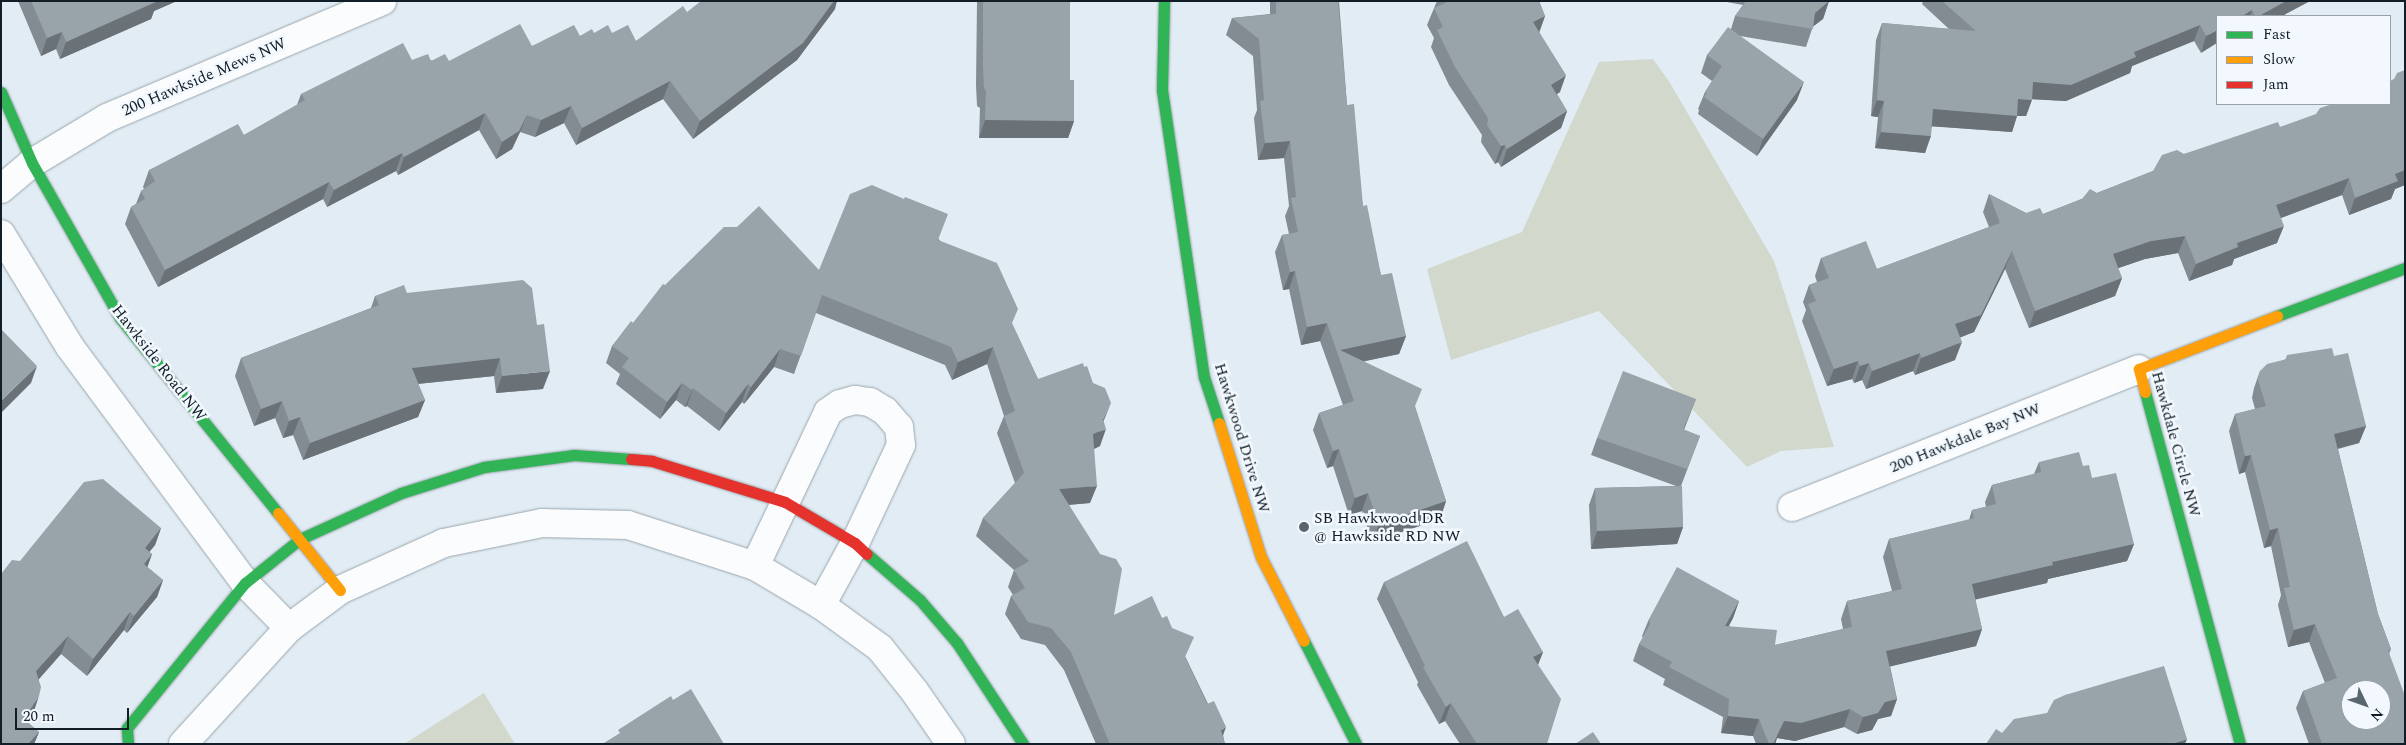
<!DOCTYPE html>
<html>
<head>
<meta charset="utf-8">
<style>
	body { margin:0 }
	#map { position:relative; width:2406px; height:745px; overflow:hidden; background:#e1ecf4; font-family:Spectral,serif }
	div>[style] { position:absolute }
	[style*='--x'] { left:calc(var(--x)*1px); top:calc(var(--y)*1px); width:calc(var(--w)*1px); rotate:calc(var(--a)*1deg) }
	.green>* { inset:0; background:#d3d8cc }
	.roads { filter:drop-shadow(0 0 1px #9ba5ac) drop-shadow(0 0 1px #9ba5ac) }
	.street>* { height:28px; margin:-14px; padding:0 14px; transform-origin:14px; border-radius:14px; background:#fafcfd }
	.fast>* { height:11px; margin:-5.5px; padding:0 5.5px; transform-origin:5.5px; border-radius:5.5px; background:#30b455 }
	.slow>* { height:11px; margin:-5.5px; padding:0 5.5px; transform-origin:5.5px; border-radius:5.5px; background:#ff9f0a }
	.jam>* { height:11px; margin:-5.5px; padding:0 5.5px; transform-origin:5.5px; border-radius:5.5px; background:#e5322d }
	.wall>* { inset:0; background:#838c92 }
	.shaded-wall>* { inset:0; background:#6a7277 }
	.building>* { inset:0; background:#98a3aa }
	.dots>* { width:14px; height:14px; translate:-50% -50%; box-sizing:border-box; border:2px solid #f2f8fd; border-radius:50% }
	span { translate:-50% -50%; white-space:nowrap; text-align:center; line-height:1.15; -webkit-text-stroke:5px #f2f8fd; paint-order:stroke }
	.street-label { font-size:16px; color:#121e27 }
	.poi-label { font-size:16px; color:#121e27 }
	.left { translate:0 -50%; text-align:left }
	.frame { position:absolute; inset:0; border:2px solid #121e27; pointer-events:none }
	.legend { position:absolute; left:2216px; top:15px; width:175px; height:90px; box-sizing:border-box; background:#f2f8fd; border:1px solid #98a1a7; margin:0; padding:6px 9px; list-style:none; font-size:15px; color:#121e27 }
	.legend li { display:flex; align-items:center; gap:10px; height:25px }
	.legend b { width:25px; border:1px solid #98a1a7 }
	.north { position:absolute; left:2341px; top:680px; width:50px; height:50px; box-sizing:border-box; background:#f2f8fd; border:1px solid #98a1a7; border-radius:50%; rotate:132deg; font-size:14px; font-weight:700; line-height:20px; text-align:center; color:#121e27 }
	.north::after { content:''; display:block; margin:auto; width:18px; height:22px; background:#5a666f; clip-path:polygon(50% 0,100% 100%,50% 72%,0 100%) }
	.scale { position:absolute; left:15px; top:708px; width:114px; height:22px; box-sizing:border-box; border:2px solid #121e27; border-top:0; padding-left:6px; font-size:15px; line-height:18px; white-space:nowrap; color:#121e27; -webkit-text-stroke:4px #f2f8fd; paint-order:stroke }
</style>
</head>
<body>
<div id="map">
	<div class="green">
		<i style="clip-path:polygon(1653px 59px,1670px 83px,1774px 261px,1834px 447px,1781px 451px,1747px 467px,1599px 311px,1451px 360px,1427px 269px,1522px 232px,1599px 62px)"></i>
		<i style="clip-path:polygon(484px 693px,515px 744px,404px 744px)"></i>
	</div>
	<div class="roads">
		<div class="street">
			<i style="--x:1;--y:189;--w:40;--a:-40"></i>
			<i style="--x:32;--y:163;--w:87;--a:-31"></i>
			<i style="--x:107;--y:118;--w:299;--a:-23"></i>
			<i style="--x:1;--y:234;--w:132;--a:58.6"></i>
			<i style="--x:70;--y:347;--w:294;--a:53.4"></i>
			<i style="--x:245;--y:583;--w:63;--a:45.6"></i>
			<i style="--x:1792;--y:507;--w:373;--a:-21.7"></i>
			<i style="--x:755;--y:566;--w:170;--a:-64.6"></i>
			<i style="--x:828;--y:412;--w:14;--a:-34"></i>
			<i style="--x:840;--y:404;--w:16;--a:-15"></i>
			<i style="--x:855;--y:400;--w:15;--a:8"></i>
			<i style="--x:870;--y:402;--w:17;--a:31"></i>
			<i style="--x:885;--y:411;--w:21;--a:49"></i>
			<i style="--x:899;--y:427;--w:18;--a:84"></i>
			<i style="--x:901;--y:445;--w:108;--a:115.1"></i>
			<i style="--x:855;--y:543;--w:71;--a:118.7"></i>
			<i style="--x:183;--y:744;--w:157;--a:-47.6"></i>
			<i style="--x:289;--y:628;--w:64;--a:-36.7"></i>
			<i style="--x:340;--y:590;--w:114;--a:-24.3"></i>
			<i style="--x:444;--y:543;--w:100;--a:-11.5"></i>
			<i style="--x:542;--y:523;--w:86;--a:1.3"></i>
			<i style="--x:628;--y:525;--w:133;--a:17.9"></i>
			<i style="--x:755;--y:566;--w:77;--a:30.6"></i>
			<i style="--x:821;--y:605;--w:73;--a:36.1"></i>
			<i style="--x:880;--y:648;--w:56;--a:51.5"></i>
			<i style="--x:915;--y:692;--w:63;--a:55.3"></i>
		</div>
		<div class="fast">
			<i style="--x:1164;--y:1;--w:89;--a:91.3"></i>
			<i style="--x:1162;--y:90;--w:290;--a:81.7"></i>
			<i style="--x:1204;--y:377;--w:48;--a:71.9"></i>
			<i style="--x:1;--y:92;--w:77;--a:66.4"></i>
			<i style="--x:32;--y:163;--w:178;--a:60.4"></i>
			<i style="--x:120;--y:318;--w:251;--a:51"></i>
			<i style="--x:2277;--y:316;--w:137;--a:-20.6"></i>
			<i style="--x:2145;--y:392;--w:365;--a:74.9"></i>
			<i style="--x:867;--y:554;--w:70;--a:41"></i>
			<i style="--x:920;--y:600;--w:57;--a:49.3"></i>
			<i style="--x:957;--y:643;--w:121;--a:56.8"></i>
			<i style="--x:1304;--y:641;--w:115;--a:63.2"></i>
			<i style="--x:128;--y:744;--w:16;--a:-94"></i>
			<i style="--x:127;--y:728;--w:187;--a:-50.9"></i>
			<i style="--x:245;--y:583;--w:70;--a:-38.7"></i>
			<i style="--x:300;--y:539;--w:111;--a:-24.5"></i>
			<i style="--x:401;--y:493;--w:87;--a:-17.4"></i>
			<i style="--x:484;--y:467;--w:91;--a:-7.6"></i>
			<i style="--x:574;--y:455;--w:57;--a:4"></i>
		</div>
		<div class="slow">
			<i style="--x:2145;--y:392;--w:24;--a:-105"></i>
			<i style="--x:2139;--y:369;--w:148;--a:-21"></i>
			<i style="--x:1219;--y:423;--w:140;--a:72.6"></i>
			<i style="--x:1261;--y:557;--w:94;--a:62.9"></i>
			<i style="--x:278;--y:513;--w:99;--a:51.2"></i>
		</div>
		<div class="jam">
			<i style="--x:631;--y:459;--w:21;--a:5"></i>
			<i style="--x:652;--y:461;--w:139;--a:17.1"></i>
			<i style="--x:785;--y:502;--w:81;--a:30.4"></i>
			<i style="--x:855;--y:543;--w:16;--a:43"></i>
		</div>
	</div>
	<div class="wall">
		<i style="clip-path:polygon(18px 1px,177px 1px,154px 11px,151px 19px,60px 59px,56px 49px,41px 56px)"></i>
		<i style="clip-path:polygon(977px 1px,1070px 1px,1070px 80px,1074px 121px,1068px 138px,979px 138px,980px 108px,977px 106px,976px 85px)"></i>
		<i style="clip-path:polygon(1270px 1px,1339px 1px,1347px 105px,1363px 206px,1381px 275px,1406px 336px,1399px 354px,1364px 361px,1415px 408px,1446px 501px,1440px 519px,1372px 542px,1362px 511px,1349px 515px,1333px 466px,1327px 468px,1313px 430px,1319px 413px,1343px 405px,1320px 341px,1301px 345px,1289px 289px,1283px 290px,1275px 252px,1282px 235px,1289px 234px,1285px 216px,1289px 206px,1284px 158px,1258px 160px,1254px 118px,1257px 110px,1253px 56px,1226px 35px,1232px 18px,1270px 14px)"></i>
		<i style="clip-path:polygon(1437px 1px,1539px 1px,1545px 16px,1539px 32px,1560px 92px,1557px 94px,1567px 111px,1561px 128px,1501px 167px,1498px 162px,1495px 164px,1481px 142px,1482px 135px,1449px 85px,1431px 47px,1434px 38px,1427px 25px)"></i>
		<i style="clip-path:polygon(1829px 1px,1823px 19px,1813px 26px,1806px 47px,1740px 36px,1797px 100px,1757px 156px,1698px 114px,1699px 110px,1698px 109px,1705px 92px,1712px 81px,1701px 73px,1707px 55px,1731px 29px,1735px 16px,1743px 5px,1721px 1px)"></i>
		<i style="clip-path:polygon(1923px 1px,2310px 1px,2282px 16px,2217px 16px,2201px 53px,2194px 41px,2132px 66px,2130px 73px,2066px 101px,2032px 99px,2026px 116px,2017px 116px,2012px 132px,1932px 126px,1925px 153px,1875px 148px,1878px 117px,1871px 116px,1876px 40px,1882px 23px,1949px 29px,1922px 4px)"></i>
		<i style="clip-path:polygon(835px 9px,797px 60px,693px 139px,663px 99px,576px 145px,564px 123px,535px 137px,520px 132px,512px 149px,496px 159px,479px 130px,398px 175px,396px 171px,327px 207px,323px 199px,158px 287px,125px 224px,131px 207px,136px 204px,141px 191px,144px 189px,143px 187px,149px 170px,244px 135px,297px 105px,301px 94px,412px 60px,449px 61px,532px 46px,594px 33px,612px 33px,636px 41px,687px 12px)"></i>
		<i style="clip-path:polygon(2405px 70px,2405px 185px,2395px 189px,2391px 199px,2349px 215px,2342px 195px,2281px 218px,2277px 243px,2234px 259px,2232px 265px,2189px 281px,2178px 253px,2145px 259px,2118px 268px,2122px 278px,2115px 296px,2029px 328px,2005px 269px,1974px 332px,1960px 337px,1955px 360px,1915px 375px,1913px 371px,1866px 389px,1862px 380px,1854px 383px,1852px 379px,1827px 386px,1802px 321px,1806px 310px,1803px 302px,1809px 285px,1817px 282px,1815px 276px,1821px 258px,1877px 269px,1989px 227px,1983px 212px,1989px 194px,2026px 213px,2043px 214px,2153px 171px,2184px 154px,2280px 127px,2390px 104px,2394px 79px)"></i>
		<i style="clip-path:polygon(904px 199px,1012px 324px,1038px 379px,1104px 422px,1100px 446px,1094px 449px,1090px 503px,1069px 505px,1114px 615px,1162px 618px,1186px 658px,1223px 735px,1225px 744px,1096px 744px,1064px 670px,1045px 645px,1021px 639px,1005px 614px,1011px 596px,1013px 595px,1008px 587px,1014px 570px,976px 536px,983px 518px,1015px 483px,997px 433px,1004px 416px,987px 364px,952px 380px,945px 365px,816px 313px,794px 374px,774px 367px,744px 404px,742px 402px,719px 431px,687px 406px,685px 407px,676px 400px,660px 419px,616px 384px,620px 374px,606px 363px,612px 346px,633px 323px,665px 285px,819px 270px)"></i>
		<i style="clip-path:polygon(407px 293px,543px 389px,496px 393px,494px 376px,418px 384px,425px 400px,418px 417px,303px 460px,293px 435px,283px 438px,275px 418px,254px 426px,235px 376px,241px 358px,371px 308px,375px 296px)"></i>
		<i style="clip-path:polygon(2287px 355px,2334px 356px,2366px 426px,2359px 443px,2338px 449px,2378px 614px,2391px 649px,2389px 654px,2405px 744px,2309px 744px,2296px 708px,2303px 691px,2325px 683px,2309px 642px,2288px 647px,2278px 605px,2281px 595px,2271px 546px,2264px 548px,2245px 472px,2239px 474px,2229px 431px,2235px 414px,2255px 409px,2252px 398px,2254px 388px,2260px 371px,2286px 359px)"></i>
		<i style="clip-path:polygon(1696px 399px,1684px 430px,1700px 436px,1681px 486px,1683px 527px,1677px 544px,1591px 549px,1589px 505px,1595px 488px,1676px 486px,1591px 455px,1597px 438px)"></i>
		<i style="clip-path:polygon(2039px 462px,2083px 466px,2092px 478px,2134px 544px,2127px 561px,2048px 579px,2047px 583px,1975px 599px,1982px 629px,1976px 646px,1890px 666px,1897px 699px,1891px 716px,1878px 719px,1872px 730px,1857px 734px,1844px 727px,1795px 741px,1777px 738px,1775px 744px,1756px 744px,1753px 736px,1721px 733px,1723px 717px,1663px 685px,1665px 679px,1633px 661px,1639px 644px,1643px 638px,1642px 636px,1649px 619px,1739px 601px,1733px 618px,1729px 626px,1775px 645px,1843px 629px,1841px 619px,1847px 601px,1892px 591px,1883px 557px,1889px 539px,1969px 520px,1972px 510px,1986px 507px,1985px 502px,1992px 485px,2034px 474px)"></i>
		<i style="clip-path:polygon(161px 528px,155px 545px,149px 552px,152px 554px,147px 567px,163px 580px,157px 597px,127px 633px,124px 630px,87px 676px,61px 654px,39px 679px,33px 714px,27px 722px,39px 732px,34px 744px,1px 744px,20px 561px)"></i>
		<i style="clip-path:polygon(1384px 582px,1504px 617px,1543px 652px,1538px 665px,1547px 744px,1460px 744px,1445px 721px,1439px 724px,1417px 685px,1418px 682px,1377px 599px)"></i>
	</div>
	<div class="shaded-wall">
		<i style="clip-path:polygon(153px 1px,177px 1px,154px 11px,151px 19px,60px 59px,66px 42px)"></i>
		<i style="clip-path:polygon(834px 1px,837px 1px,835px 9px,797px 60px,693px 139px,700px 121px)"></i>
		<i style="clip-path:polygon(1829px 1px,1823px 19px,1810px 29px,1815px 13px)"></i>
		<i style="clip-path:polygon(2286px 1px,2310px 1px,2282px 16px,2259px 16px)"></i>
		<i style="clip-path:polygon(2252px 10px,2250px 16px,2242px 16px)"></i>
		<i style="clip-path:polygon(1545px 16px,1539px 33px,1533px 22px)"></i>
		<i style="clip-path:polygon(2200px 25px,2194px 41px,2132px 66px,2130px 73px,2066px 101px,2027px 99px,2033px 82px,2134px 52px)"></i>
		<i style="clip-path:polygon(2217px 30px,2217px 43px,2201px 53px,2206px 36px)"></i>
		<i style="clip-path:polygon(62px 32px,56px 49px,41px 56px,47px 38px)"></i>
		<i style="clip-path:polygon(1566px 75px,1560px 92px,1544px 102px,1551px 85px)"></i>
		<i style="clip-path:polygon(670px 81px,663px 99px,576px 145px,582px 128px)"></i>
		<i style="clip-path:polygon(1804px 82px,1797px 100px,1757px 156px,1763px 139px)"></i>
		<i style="clip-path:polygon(2018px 99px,2032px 100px,2026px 116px,2017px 116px,2012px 132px,1927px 126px,1933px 109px)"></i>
		<i style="clip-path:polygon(1877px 100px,1884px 101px,1878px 117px,1871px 116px)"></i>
		<i style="clip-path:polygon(571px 106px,564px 123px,535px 137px,541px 120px)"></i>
		<i style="clip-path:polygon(1567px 111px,1561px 128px,1501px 167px,1507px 149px)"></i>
		<i style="clip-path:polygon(485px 113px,479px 130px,398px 175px,404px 157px)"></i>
		<i style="clip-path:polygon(527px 115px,520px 132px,512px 149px,496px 159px,502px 142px)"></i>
		<i style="clip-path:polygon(985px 120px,1074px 121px,1068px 138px,979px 138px)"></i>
		<i style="clip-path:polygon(1881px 132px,1931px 136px,1925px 153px,1875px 148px)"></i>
		<i style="clip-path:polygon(1290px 141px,1284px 158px,1258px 160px,1265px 143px)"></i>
		<i style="clip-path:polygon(1505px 145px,1498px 162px,1495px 164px,1501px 146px)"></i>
		<i style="clip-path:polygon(402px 153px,396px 171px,327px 207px,334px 190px)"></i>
		<i style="clip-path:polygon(2405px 170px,2405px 185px,2395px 189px,2391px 199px,2349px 215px,2355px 198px,2395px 174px)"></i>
		<i style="clip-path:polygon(2349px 178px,2342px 195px,2270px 222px,2276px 205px)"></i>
		<i style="clip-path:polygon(329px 182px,323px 199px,158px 287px,165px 270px)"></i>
		<i style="clip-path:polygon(2284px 226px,2277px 243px,2234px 259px,2232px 265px,2189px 281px,2196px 264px,2237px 243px)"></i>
		<i style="clip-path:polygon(2185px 236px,2178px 253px,2145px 259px,2107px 272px,2113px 254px,2151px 241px)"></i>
		<i style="clip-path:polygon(2012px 251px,2005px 269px,1974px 332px,1949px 342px,1955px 324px)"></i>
		<i style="clip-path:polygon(1295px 271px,1289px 289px,1283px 290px,1290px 272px)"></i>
		<i style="clip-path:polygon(2122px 278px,2115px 296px,2029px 328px,2035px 311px)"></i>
		<i style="clip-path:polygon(1327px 323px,1320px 341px,1301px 345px,1307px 327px)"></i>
		<i style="clip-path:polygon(1406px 336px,1399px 354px,1342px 366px,1340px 350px)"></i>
		<i style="clip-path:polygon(1962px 342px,1955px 360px,1915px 375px,1921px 358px)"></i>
		<i style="clip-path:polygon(993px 347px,987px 364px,952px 380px,958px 362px)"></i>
		<i style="clip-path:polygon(780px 349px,774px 367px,744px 404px,751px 387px)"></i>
		<i style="clip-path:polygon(1920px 353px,1913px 371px,1866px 389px,1872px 371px)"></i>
		<i style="clip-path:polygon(500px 358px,494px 376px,406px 385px,412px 368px)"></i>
		<i style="clip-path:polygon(1858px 361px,1852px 379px,1827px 386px,1834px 369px)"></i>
		<i style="clip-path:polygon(1869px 363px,1862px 380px,1854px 383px,1860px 366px)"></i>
		<i style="clip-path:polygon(37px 366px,31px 383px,1px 413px,1px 401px)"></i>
		<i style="clip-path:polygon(550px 371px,543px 389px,496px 393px,502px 376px)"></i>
		<i style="clip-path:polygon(682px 383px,676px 400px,660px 419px,667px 402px)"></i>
		<i style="clip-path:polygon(748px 384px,742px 402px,719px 431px,726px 413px)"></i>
		<i style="clip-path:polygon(693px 388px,687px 406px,685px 407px,692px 390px)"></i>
		<i style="clip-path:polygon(425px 400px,418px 417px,303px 460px,310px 443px)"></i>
		<i style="clip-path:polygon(282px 401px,275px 418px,254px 426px,261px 409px)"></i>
		<i style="clip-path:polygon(1111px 403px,1099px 432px,1106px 429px,1100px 446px,1087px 452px,1093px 434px,1103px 419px)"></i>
		<i style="clip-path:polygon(300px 417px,293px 435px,283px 438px,289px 421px)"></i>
		<i style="clip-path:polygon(2366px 426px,2359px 443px,2328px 451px,2334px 434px)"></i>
		<i style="clip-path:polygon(1339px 449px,1333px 466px,1327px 468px,1333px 451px)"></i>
		<i style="clip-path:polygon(2251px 455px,2245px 472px,2239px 474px,2245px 456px)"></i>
		<i style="clip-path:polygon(1097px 486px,1090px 503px,1052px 506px,1059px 489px)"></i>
		<i style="clip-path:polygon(1368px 493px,1362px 511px,1349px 515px,1355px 498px)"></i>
		<i style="clip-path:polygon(1446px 501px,1440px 519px,1372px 542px,1379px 524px)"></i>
		<i style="clip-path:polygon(1683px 527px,1677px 544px,1591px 549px,1597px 531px)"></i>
		<i style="clip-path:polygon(161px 528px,155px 545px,139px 565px,145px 548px)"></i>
		<i style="clip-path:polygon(2278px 528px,2271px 546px,2264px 548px,2270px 530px)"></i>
		<i style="clip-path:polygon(2134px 544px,2127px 561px,2048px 579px,2047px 583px,1965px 602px,1972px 584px,2052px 562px)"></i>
		<i style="clip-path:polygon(152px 554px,146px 571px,144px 564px)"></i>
		<i style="clip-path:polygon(163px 580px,157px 597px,127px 633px,134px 616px)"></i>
		<i style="clip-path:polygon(1739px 601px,1733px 618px,1719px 643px,1725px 626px)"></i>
		<i style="clip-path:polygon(130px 612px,124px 630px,87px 676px,93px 659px)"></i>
		<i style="clip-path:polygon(2315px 624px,2309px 642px,2288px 647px,2294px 630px)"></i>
		<i style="clip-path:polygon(1982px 629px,1976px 646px,1880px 669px,1886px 651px)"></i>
		<i style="clip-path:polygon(68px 636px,61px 654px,30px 689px,36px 671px)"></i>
		<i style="clip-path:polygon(1543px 652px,1536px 669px,1533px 657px)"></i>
		<i style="clip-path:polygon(39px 696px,33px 714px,17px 737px,24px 719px)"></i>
		<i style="clip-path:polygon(1897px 699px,1891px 716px,1878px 719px,1872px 730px,1857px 734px,1863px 717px,1885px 702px)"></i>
		<i style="clip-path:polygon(1451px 703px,1445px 721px,1439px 724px,1446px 707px)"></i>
		<i style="clip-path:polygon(1850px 709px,1844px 727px,1795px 741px,1777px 738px,1775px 744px,1773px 744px,1784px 721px)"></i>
		<i style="clip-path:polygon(1728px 716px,1759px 719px,1753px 736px,1721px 733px)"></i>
		<i style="clip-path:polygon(1226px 727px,1220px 744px,1221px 730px)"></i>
		<i style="clip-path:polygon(39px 732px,34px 744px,28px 744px)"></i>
		<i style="clip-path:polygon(2187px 739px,2185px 744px,2171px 744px)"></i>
	</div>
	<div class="building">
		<i style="clip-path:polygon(31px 1px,158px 1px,66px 42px,62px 32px,47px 38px)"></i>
		<i style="clip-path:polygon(701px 1px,834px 1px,803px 43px,700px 121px,670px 81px,582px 128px,571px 106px,541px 120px,527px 115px,519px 131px,502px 142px,485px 113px,404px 157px,402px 153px,334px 190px,329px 182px,165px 270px,131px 207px,145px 199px,141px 191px,155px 181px,149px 170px,238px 124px,244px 135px,305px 100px,301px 94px,403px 43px,412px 60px,428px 54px,431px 61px,445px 54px,449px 61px,520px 24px,532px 46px,574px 25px,580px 36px,592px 29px,594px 33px,608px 25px,612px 33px,628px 25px,636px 41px,683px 6px,687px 12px)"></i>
		<i style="clip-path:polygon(983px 1px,1070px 1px,1070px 80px,1074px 80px,1074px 121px,985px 120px,986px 91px,984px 88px,983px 68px)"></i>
		<i style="clip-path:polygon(1276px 1px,1338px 1px,1347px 105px,1354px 104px,1363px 206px,1367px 205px,1381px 275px,1392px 273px,1406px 336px,1340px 350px,1422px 389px,1415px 406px,1446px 501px,1379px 524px,1368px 493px,1355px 498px,1339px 449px,1333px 451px,1319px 413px,1354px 401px,1327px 323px,1307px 327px,1295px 271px,1290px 272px,1282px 235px,1298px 232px,1291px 198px,1296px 197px,1290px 141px,1265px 143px,1260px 101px,1264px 100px,1259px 39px,1232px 18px,1276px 14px)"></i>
		<i style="clip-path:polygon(1446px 1px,1539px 1px,1545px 16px,1533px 22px,1566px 75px,1551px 85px,1567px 111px,1507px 149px,1505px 145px,1501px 146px,1487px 125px,1488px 118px,1455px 67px,1437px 30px,1443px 27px,1434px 8px,1447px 2px)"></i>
		<i style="clip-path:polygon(1746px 1px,1829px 1px,1815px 13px,1813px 29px,1735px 16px)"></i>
		<i style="clip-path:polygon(1942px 1px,2286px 1px,2259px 16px,2255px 16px,2252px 10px,2242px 16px,2217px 16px,2217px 30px,2206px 36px,2200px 25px,2134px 52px,2136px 57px,2071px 85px,2033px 82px,2032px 100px,2018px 99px,2017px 116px,1933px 109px,1931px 136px,1881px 132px,1884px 101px,1877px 100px,1882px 23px,1976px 31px)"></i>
		<i style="clip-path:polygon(1728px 27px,1804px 82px,1763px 139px,1704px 97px,1707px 93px,1705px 92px,1722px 66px,1707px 55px)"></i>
		<i style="clip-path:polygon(2405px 70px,2405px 170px,2395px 174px,2398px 181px,2355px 198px,2349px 178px,2276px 205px,2284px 226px,2237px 243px,2238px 247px,2196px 264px,2185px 236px,2151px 241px,2113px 254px,2122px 278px,2035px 311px,2012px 251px,1981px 315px,1955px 324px,1962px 342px,1921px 358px,1920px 353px,1872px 371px,1869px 363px,1860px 366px,1858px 361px,1834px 369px,1808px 304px,1816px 301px,1809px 285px,1829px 278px,1821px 258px,1866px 241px,1877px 269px,2000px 223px,1989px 194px,2026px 213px,2040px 208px,2043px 214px,2082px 199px,2090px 189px,2097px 193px,2153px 171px,2162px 155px,2177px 150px,2184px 154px,2278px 122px,2280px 127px,2316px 114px,2320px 108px,2333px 104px,2390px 104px,2390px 81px,2394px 79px,2397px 73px)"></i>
		<i style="clip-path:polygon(872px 185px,904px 199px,905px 197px,948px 214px,938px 240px,997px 263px,1018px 309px,1012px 323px,1038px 379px,1083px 363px,1084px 367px,1087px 366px,1093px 383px,1105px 388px,1111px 403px,1103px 419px,1106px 429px,1093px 434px,1097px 486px,1059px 489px,1100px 554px,1116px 559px,1122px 569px,1114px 615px,1152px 596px,1162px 618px,1167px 616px,1172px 628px,1194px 637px,1185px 657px,1207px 704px,1214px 701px,1226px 727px,1221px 730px,1225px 744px,1110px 744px,1071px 652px,1051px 628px,1028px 622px,1011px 596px,1025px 588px,1014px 570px,1029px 561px,983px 518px,1024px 473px,1004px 416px,1015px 411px,993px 347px,958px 362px,951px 347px,822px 295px,801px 356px,780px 349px,751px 387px,748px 384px,726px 413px,693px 388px,692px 390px,682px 383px,667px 402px,622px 367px,629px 358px,612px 346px,631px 321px,633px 323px,663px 284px,665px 285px,724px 227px,737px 227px,759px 206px,819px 270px,850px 194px)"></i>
		<i style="clip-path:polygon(523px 280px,532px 288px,537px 325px,544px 324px,550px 371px,502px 376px,500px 358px,412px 368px,425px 400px,310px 443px,300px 417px,289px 421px,282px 401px,261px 409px,241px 358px,379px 305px,375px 296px,404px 285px,407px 293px)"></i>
		<i style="clip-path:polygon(1px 329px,37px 366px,1px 401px)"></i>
		<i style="clip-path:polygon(evenodd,2332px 348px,2334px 356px,2348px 353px,2366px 426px,2334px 434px,2378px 614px,2391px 649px,2388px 650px,2405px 696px,2405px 744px,2322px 744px,2303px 691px,2337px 678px,2315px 624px,2294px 630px,2284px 588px,2290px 587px,2278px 528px,2270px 530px,2251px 455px,2245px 456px,2235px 414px,2266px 406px,2258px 380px,2260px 371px,2267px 364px,2287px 359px,2287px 355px,2332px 348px,2351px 690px,2381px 690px,2381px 720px,2351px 720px,2351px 690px)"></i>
		<i style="clip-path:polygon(1623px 371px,1696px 399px,1683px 429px,1700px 436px,1687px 469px,1597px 438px)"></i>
		<i style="clip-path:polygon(2079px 452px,2083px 466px,2089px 465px,2092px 478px,2116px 473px,2134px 544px,2052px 562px,2053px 565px,1972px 584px,1982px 629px,1886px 651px,1897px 699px,1885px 702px,1878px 713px,1863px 717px,1850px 709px,1801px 723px,1784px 721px,1773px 744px,1769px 744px,1759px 719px,1728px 716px,1729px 699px,1669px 667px,1672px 662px,1639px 644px,1650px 624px,1649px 619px,1677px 567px,1739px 601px,1725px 626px,1777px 630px,1775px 645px,1852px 627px,1847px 601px,1902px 589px,1889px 539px,1974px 518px,1972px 510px,1996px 504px,1992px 485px,2041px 472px,2039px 462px)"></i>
		<i style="clip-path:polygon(103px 479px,161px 528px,145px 548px,152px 554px,144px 564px,163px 580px,134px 616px,130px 612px,93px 659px,68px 636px,36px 671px,41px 687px,39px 696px,24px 719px,39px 732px,28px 744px,1px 744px,1px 574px,12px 560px,20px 561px,84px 482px)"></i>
		<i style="clip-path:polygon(1682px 486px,1683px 527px,1597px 531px,1595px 488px)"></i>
		<i style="clip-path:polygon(1467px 541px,1504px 617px,1518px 609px,1543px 652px,1533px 657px,1561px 699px,1547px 744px,1477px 744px,1451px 703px,1446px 707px,1423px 667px,1425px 666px,1384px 582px)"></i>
		<i style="clip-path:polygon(2164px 666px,2187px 739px,2171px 744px,1986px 744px,1996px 729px,2002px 733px,2014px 719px,2047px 713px,2054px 700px,2065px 695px)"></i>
		<i style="clip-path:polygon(691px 689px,724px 744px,604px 744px,604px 743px,620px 733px,618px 730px,671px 696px,673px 700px)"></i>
		<i style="clip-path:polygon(1593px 732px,1601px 744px,1575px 744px)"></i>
	</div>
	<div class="dots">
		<i style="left:1304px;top:527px;background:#5a666f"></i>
	</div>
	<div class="street-label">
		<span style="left:204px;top:77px;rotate:-23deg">200 Hawkside Mews NW</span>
		<span style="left:159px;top:363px;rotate:52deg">Hawkside Road NW</span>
		<span style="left:1242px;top:438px;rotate:73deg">Hawkwood Drive NW</span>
		<span style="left:1965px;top:438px;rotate:-22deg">200 Hawkdale Bay NW</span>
		<span style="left:2176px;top:444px;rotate:75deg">Hawkdale Circle NW</span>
	</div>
	<div class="poi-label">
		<span class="left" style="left:1314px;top:527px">SB Hawkwood DR<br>@ Hawkside RD NW</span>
	</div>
	<div class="frame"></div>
	<ul class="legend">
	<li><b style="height:6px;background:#30b455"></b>Fast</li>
	<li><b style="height:6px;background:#ff9f0a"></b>Slow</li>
	<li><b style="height:6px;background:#e5322d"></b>Jam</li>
	</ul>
	<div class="north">N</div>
	<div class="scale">20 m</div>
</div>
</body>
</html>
